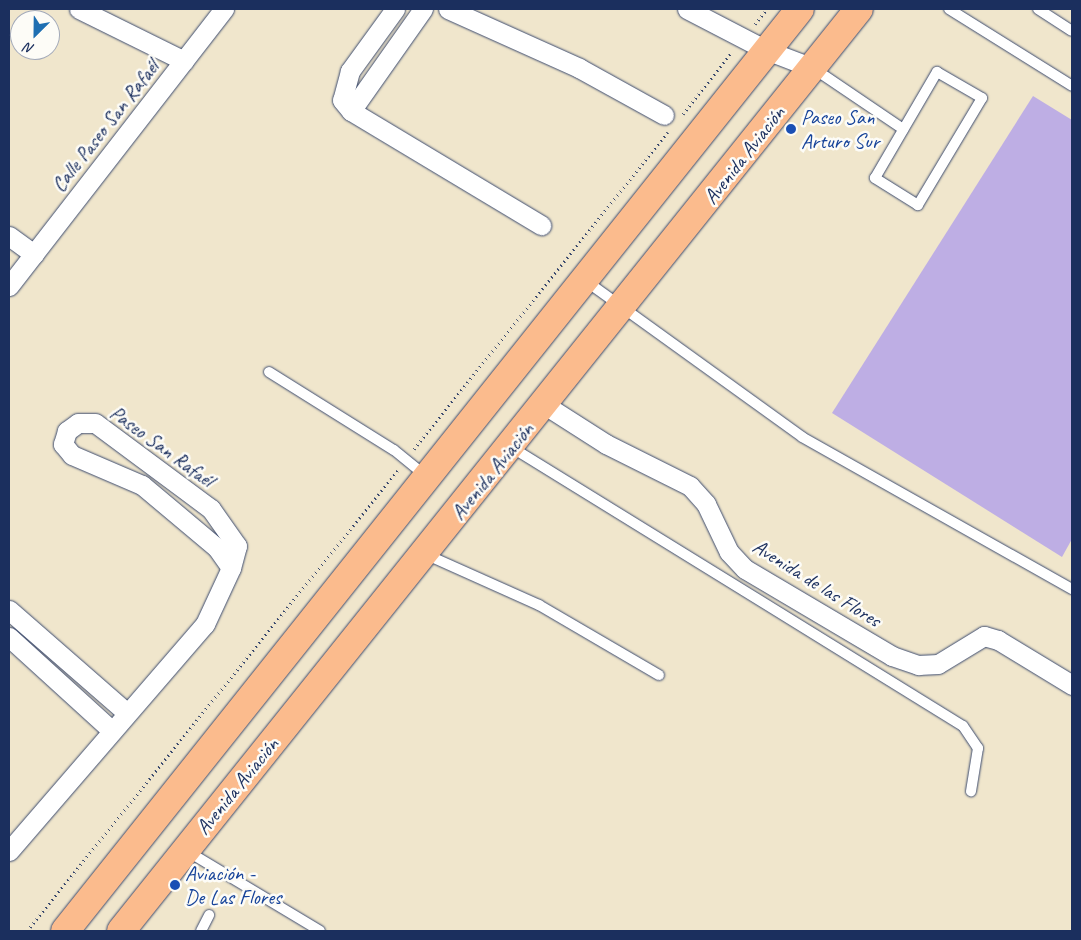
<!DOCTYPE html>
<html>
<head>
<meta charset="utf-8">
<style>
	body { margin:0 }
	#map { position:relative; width:1081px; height:940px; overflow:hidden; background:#f0e6cc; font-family:Caveat,sans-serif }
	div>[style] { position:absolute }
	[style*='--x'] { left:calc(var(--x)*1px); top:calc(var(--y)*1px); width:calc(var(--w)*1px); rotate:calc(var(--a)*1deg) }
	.building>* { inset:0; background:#beaee4 }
	.path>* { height:3px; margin-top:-1.5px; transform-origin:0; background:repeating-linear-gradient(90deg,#3b4a6e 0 1px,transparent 0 5px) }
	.roads { filter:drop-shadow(0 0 1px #3b4a6e) drop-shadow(0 0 1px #3b4a6e) }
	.service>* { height:10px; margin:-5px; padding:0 5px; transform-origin:5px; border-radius:5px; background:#fff }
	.minor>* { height:19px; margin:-9.5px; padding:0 9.5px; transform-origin:9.5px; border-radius:9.5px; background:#fff }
	.primary>* { height:28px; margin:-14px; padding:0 14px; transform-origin:14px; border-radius:14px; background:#fbbb8d }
	.dots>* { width:14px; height:14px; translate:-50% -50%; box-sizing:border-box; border:2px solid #fdfcf7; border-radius:50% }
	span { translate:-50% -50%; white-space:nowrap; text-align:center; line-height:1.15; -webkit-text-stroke:5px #fdfcf7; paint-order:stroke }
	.transit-label { font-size:21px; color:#164399 }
	.left { translate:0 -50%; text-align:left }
	.street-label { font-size:21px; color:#1b2f5e }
	.frame { position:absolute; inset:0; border:10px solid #1b2f5e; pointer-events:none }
	.north { position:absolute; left:10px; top:10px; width:50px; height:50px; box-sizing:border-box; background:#fdfcf7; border:1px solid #a3aaba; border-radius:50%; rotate:203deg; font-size:14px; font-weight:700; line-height:20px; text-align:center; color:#1b2f5e }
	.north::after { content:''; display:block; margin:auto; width:18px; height:22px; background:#1f6fb2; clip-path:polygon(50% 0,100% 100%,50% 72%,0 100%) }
</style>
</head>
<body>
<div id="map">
	<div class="building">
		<i style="clip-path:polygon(1033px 96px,1072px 120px,1072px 539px,1062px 557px,832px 413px)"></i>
	</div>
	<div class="path">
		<i style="--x:755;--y:24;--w:19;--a:-51"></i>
		<i style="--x:683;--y:114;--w:79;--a:-51.7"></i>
		<i style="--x:414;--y:449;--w:406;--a:-51.3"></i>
		<i style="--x:27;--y:931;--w:592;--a:-51.17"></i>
	</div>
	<div class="roads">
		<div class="service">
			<i style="--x:949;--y:9;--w:145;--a:32"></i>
			<i style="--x:1038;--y:9;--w:40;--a:32.9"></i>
			<i style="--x:813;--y:68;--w:109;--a:34.1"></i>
			<i style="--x:937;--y:72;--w:52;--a:30"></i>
			<i style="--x:982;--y:98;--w:125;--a:120.9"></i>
			<i style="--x:918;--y:205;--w:51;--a:-147.9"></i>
			<i style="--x:875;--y:178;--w:123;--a:-59.7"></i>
			<i style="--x:586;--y:281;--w:266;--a:35.8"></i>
			<i style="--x:802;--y:437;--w:310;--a:29.4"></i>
			<i style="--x:269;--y:372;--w:147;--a:32"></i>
			<i style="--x:394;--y:450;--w:43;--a:39.3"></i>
			<i style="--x:511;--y:447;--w:531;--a:31.69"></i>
			<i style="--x:963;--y:726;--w:27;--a:56"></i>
			<i style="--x:978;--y:748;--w:44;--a:99.2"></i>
			<i style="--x:425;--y:554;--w:125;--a:24.1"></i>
			<i style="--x:539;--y:605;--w:139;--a:30.3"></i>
			<i style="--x:187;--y:851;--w:155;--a:31"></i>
			<i style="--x:201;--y:931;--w:18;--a:-63"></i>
		</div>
		<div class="minor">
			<i style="--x:79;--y:9;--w:117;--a:26.3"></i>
			<i style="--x:395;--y:9;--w:77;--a:126"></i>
			<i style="--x:350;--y:71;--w:30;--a:105"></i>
			<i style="--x:342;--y:100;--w:14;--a:51"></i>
			<i style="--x:351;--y:111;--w:222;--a:31"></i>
			<i style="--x:448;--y:9;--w:144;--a:24.2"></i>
			<i style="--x:579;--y:68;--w:97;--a:28.9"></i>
			<i style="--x:687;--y:9;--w:89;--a:27.4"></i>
			<i style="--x:766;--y:50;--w:50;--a:21"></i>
			<i style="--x:351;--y:111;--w:125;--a:-54.8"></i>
			<i style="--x:9;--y:236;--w:31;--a:36"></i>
			<i style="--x:9;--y:286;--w:351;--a:-52.2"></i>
			<i style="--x:545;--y:405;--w:72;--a:32.6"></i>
			<i style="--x:606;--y:444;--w:94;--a:26.6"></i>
			<i style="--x:690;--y:486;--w:24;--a:48"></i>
			<i style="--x:706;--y:504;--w:53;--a:64.4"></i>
			<i style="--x:729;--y:552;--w:23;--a:47"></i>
			<i style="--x:745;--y:569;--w:171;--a:30.6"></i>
			<i style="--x:892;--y:656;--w:28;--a:19"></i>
			<i style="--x:918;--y:665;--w:20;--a:-3"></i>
			<i style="--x:938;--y:664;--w:54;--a:-31.3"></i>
			<i style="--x:984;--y:636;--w:15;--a:16"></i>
			<i style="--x:998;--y:640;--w:87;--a:31.3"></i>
			<i style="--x:9;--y:610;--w:155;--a:41.1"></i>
			<i style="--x:9;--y:637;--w:137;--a:42.3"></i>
			<i style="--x:9;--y:851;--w:300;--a:-49.2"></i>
			<i style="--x:205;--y:624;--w:62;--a:-65.1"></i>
			<i style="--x:231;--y:568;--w:23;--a:-75"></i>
			<i style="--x:237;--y:546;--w:45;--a:-125.1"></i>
			<i style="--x:211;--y:509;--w:144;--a:-143.4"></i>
			<i style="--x:95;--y:423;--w:17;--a:180"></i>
			<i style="--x:78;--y:423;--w:14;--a:144"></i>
			<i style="--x:67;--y:431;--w:14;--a:107"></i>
			<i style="--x:63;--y:444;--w:14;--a:51"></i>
			<i style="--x:72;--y:455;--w:76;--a:23.2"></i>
			<i style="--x:142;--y:485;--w:98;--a:40"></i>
			<i style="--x:217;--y:548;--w:24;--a:55"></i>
		</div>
		<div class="primary">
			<i style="--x:65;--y:931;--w:1179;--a:-51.44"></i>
			<i style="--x:121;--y:931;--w:1181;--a:-51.33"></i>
		</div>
	</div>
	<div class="dots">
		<i style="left:791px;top:129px;background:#1a4fb4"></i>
		<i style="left:175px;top:885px;background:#1a4fb4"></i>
	</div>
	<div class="transit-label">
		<span class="left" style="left:801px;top:129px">Paseo San<br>Arturo Sur</span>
		<span class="left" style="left:185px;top:885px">Aviación -<br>De Las Flores</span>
	</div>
	<div class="street-label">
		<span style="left:105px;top:126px;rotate:-52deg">Calle Paseo San Rafaél</span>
		<span style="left:744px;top:155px;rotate:-52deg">Avenida Aviación</span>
		<span style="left:162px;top:446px;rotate:36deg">Paseo San Rafaél</span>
		<span style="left:492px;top:471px;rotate:-51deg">Avenida Aviación</span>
		<span style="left:817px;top:583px;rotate:32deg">Avenida de las Flores</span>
		<span style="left:237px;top:786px;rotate:-51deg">Avenida Aviación</span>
	</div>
	<div class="frame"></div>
	<div class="north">N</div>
</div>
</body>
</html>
